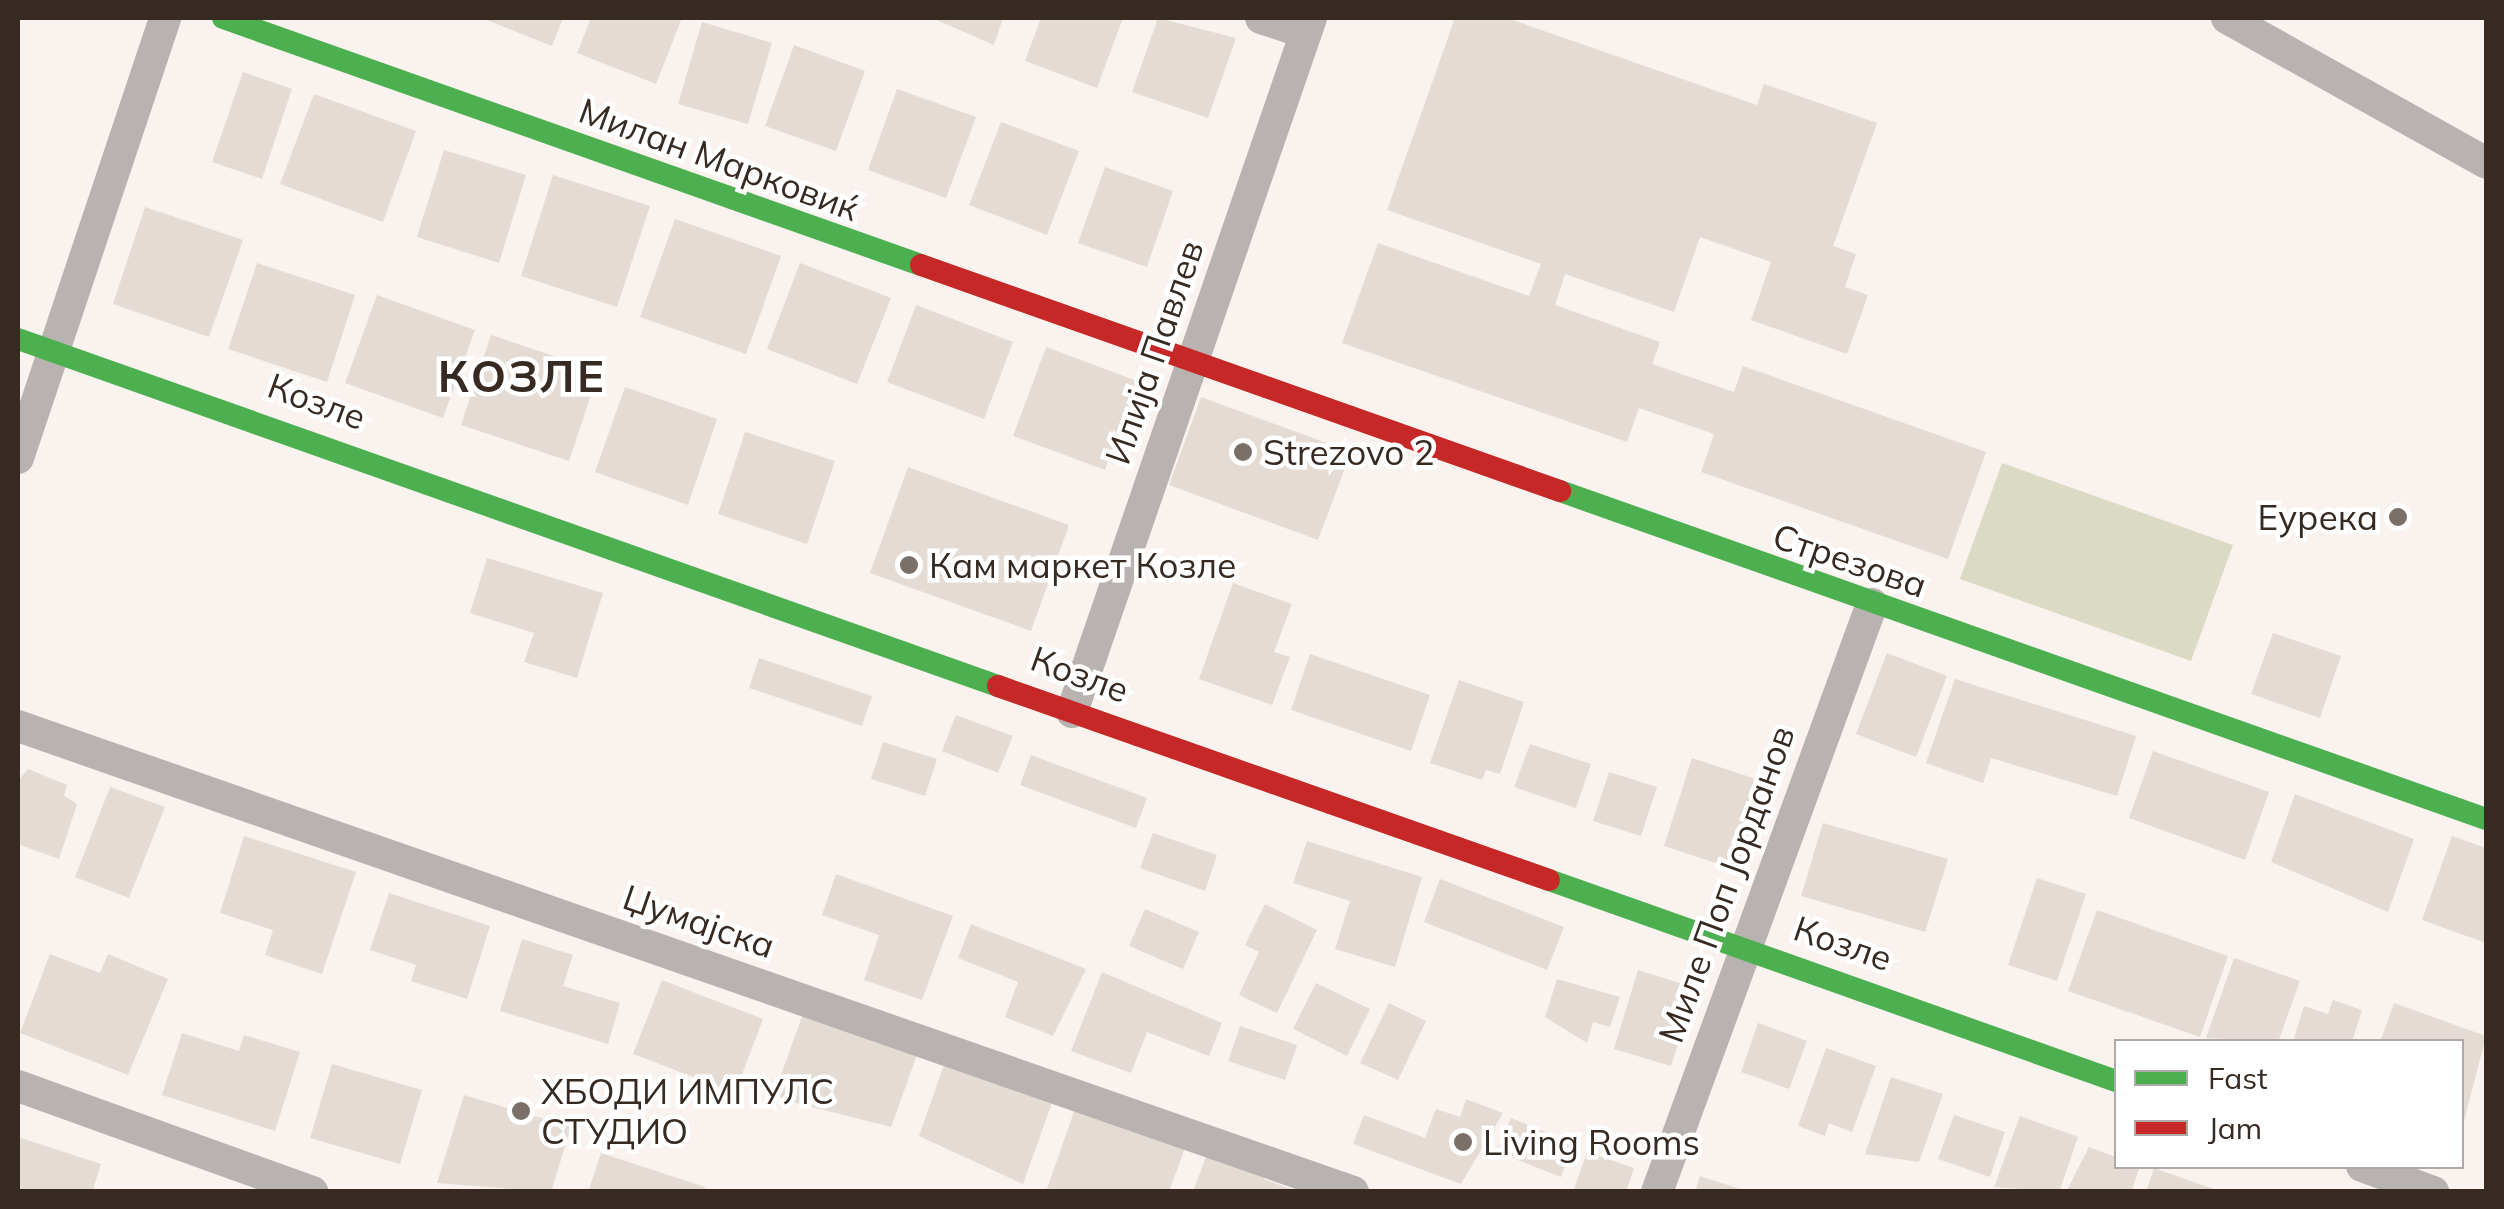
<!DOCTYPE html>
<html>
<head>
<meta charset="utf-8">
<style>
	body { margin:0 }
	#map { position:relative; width:2504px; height:1209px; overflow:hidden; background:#f9f2ee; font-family:Mulish,sans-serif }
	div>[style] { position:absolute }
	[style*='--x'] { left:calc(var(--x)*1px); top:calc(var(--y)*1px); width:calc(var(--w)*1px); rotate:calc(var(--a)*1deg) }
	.green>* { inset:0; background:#dadac5 }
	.building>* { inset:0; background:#e4dbd4 }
	.street>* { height:32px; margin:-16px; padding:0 16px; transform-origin:16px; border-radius:16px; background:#b8b3b0 }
	.fast>* { height:22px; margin:-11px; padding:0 11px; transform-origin:11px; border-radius:11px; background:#4caf50 }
	.jam>* { height:22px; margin:-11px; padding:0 11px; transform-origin:11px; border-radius:11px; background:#c62828 }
	.dots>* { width:28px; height:28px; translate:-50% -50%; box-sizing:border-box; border:5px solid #fff; border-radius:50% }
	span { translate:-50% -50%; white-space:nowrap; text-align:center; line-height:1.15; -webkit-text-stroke:9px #fff; paint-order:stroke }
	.street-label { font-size:35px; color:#362a22 }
	.poi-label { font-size:35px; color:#362a22 }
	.left { translate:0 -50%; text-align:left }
	.right { translate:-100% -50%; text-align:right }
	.district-label { font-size:45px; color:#362a22; font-weight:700; letter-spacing:2.5px }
	.frame { position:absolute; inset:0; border:20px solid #362a22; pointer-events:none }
	.legend { position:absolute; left:2114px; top:1039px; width:350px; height:130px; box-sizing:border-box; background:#fff; border:2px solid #afaaa7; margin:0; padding:12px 18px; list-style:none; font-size:30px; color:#362a22 }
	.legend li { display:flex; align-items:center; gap:20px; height:50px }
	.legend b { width:50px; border:2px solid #afaaa7 }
</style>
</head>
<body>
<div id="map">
	<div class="green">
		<i style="clip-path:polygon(2002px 463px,2233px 545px,2191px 661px,1960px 579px)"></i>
	</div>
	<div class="building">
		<i style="clip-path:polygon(482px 18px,563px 18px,552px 46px)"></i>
		<i style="clip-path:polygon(591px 18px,682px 18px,656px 84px,577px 53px)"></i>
		<i style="clip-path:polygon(932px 18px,1003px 18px,994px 45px)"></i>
		<i style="clip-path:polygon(1041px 18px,1123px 18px,1097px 88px,1025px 61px)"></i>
		<i style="clip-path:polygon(1158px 18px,1236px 38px,1208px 118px,1132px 92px)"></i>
		<i style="clip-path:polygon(1455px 18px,1507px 18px,1757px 105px,1764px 84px,1877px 123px,1833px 246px,1856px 254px,1845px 287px,1868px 295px,1847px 354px,1751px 320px,1771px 262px,1700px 237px,1674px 312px,1565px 274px,1555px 305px,1660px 342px,1652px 364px,1734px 392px,1743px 366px,1986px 452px,1948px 559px,1701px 472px,1714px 434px,1639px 408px,1627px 442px,1342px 343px,1378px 243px,1529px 296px,1541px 264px,1387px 210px)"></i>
		<i style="clip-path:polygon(702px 22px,772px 43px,748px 124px,678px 104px)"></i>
		<i style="clip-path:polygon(794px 45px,865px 71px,836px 151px,765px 126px)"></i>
		<i style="clip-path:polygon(243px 72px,292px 89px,262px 179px,212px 162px)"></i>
		<i style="clip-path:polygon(897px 89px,976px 117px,946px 198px,868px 170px)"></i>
		<i style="clip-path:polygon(314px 94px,416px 131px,383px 222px,280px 184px)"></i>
		<i style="clip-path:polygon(1001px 122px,1079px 151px,1047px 235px,969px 205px)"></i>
		<i style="clip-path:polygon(444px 150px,526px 175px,499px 263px,417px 237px)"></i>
		<i style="clip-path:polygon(1105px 167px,1173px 191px,1147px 267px,1078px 243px)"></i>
		<i style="clip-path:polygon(553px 175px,650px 206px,617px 307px,521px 276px)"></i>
		<i style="clip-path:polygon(145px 207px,243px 240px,209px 337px,113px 304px)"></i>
		<i style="clip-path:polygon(675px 219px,781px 256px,746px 354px,640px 317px)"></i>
		<i style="clip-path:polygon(257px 263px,355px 295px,327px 382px,228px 349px)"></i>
		<i style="clip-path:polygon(800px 263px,891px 298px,857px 384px,767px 349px)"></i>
		<i style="clip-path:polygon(377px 295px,475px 330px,443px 418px,345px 383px)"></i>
		<i style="clip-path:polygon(916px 305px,1013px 342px,984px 419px,887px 382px)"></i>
		<i style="clip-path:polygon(491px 335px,599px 371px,569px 461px,461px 425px)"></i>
		<i style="clip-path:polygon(1046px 347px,1137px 381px,1105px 470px,1013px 436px)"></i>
		<i style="clip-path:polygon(625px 387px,717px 419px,688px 505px,595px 472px)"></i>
		<i style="clip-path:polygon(1201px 397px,1351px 452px,1318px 540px,1169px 485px)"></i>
		<i style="clip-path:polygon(745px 432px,835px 461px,807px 544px,718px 514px)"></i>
		<i style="clip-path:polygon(908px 467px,1069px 525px,1031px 631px,870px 573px)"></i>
		<i style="clip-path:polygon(487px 558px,603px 593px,577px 678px,524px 662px,534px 633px,470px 613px)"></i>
		<i style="clip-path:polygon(1233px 583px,1292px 604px,1274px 652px,1290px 657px,1272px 705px,1199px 679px)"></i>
		<i style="clip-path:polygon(2273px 633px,2341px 656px,2320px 718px,2251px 694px)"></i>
		<i style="clip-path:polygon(1887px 653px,1947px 676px,1916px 757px,1856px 734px)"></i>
		<i style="clip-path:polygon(1310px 654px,1430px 695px,1411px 751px,1291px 710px)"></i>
		<i style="clip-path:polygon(759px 658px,872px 696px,862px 726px,749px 688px)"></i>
		<i style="clip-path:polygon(1955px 679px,2136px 736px,2117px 796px,1991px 758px,1983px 783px,1926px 763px)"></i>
		<i style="clip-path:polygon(1459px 680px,1524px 702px,1500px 774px,1486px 770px,1482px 780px,1430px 763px)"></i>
		<i style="clip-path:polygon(956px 715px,1013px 736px,998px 773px,942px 751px)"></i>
		<i style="clip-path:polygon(883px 742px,937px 759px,925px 796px,871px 779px)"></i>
		<i style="clip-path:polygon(1530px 744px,1591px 764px,1576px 808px,1514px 787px)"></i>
		<i style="clip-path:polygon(2153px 751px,2269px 792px,2245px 860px,2129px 818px)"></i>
		<i style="clip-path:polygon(1031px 755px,1147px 798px,1136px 828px,1020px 785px)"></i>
		<i style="clip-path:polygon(1692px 758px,1765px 782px,1737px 870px,1664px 846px)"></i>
		<i style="clip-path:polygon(28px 769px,67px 785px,64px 796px,77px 804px,59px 859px,18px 844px,18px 781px)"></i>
		<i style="clip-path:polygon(1609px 772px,1657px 787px,1641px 836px,1593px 821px)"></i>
		<i style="clip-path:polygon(110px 787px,165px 807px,129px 898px,75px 877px)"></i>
		<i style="clip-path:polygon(2295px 794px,2414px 839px,2388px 912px,2271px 862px)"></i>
		<i style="clip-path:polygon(1823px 823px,1948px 859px,1925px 932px,1801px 896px)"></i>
		<i style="clip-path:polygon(1153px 833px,1217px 855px,1205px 891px,1140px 868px)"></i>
		<i style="clip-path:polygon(244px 836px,356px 872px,322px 974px,265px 955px,273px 930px,220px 913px)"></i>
		<i style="clip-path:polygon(2452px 836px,2486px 848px,2486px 943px,2422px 920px)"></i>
		<i style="clip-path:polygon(1307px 841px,1422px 877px,1395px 967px,1335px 949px,1350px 901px,1293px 883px)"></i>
		<i style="clip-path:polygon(836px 874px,953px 916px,922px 1000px,864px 980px,879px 935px,822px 915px)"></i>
		<i style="clip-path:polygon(2037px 878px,2086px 894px,2057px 981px,2008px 965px)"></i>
		<i style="clip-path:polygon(1440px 879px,1564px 927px,1547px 970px,1424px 922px)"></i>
		<i style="clip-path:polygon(389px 893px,490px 926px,467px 999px,411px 981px,416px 965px,370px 950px)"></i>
		<i style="clip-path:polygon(1265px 904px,1317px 930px,1277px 1013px,1239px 995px,1259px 952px,1245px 945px)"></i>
		<i style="clip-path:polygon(1145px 909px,1199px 932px,1183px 969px,1129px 946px)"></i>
		<i style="clip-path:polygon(2097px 910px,2228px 956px,2200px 1037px,2068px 991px)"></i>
		<i style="clip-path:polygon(971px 924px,1086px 969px,1053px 1036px,1005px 1017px,1018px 982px,958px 958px)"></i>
		<i style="clip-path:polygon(522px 939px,573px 955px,563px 986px,620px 1003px,608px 1044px,500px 1011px)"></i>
		<i style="clip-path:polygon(50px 954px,100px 973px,108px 954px,168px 979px,128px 1075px,20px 1033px)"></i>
		<i style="clip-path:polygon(2234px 958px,2300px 981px,2278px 1042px,2206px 1038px)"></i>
		<i style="clip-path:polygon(1638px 970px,1696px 988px,1671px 1066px,1614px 1049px)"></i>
		<i style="clip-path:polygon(1102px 972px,1222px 1023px,1209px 1056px,1147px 1032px,1131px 1073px,1071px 1051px)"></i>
		<i style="clip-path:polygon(1557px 979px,1620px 997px,1610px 1027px,1593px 1022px,1587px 1043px,1545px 1017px)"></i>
		<i style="clip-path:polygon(662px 980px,763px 1019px,735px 1093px,633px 1054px)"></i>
		<i style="clip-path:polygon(1316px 983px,1370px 1009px,1347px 1056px,1293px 1029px)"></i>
		<i style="clip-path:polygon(2333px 1000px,2362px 1010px,2352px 1042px,2293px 1042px,2304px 1006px,2328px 1014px)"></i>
		<i style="clip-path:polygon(1389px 1003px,1426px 1021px,1398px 1080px,1360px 1063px)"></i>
		<i style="clip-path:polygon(2394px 1003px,2486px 1036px,2462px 1129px,2462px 1042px,2380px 1042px)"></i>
		<i style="clip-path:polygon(804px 1011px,918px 1052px,891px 1127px,773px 1097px)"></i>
		<i style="clip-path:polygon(1758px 1023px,1807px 1041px,1789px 1089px,1741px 1072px)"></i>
		<i style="clip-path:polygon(1240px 1026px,1297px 1045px,1285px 1080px,1228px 1061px)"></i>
		<i style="clip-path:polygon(182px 1033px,239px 1051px,244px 1035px,300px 1052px,275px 1131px,162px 1095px)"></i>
		<i style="clip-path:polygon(1826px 1048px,1876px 1066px,1852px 1132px,1829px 1123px,1825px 1136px,1798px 1126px)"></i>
		<i style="clip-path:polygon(945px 1062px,1053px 1100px,1023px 1184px,919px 1136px)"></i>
		<i style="clip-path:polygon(332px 1064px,422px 1090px,400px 1164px,310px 1138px)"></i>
		<i style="clip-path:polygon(1891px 1077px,1943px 1094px,1919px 1162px,1865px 1154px)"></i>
		<i style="clip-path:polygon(464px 1095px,571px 1127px,551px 1192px,437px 1183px)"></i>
		<i style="clip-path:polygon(1466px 1099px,1503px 1113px,1461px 1184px,1353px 1144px,1364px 1115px,1425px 1138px,1436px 1109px,1460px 1117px)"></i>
		<i style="clip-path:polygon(1076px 1106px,1186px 1145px,1169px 1192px,1047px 1189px)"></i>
		<i style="clip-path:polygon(1954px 1115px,2005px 1132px,1990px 1177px,1938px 1159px)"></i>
		<i style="clip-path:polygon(2020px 1116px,2078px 1137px,2059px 1192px,1994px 1187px)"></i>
		<i style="clip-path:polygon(1511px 1118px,1574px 1143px,1561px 1177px,1497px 1152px)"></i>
		<i style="clip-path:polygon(18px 1137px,101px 1164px,92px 1192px,18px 1192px)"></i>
		<i style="clip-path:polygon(2089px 1147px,2116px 1157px,2116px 1166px,2140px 1166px,2131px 1192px,2066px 1192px)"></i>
		<i style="clip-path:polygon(1208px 1151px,1266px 1171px,1264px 1179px,1298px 1192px,1193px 1192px)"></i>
		<i style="clip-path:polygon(1587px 1152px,1634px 1168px,1626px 1192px,1573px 1192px)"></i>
		<i style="clip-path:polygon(601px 1153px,705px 1187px,703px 1192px,588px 1192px)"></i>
		<i style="clip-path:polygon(2154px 1168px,2219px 1191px,2219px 1192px,2146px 1192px)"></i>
		<i style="clip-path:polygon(1700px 1176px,1746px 1191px,1746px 1192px,1695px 1192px)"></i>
	</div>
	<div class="street">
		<i style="--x:1261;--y:18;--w:47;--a:18.4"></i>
		<i style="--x:2227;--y:18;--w:297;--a:29.2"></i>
		<i style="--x:18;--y:458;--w:464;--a:-71.5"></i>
		<i style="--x:1072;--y:712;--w:734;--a:-71"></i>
		<i style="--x:18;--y:726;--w:1414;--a:19.24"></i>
		<i style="--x:18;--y:1086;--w:313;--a:19.8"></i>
		<i style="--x:2362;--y:1166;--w:76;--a:20.1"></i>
		<i style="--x:1657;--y:1192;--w:626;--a:-69.92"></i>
	</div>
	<div class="fast">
		<i style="--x:223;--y:18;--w:740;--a:19.49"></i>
		<i style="--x:18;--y:339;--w:1040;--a:19.5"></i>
		<i style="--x:1560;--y:491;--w:982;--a:19.5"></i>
		<i style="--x:1549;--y:880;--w:602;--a:19.52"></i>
	</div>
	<div class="jam">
		<i style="--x:921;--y:265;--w:678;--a:19.48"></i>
		<i style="--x:998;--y:686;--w:584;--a:19.4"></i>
	</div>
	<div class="dots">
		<i style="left:1243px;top:452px;background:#7a7069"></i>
		<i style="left:2398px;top:517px;background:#7a7069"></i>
		<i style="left:909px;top:565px;background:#7a7069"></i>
		<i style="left:521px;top:1111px;background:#7a7069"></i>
		<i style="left:1463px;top:1142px;background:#7a7069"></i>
	</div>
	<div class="street-label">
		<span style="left:719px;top:159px;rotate:20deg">Милан Марковиќ</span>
		<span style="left:1154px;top:352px;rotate:-71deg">Илија Павлев</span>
		<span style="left:317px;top:401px;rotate:20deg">Козле</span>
		<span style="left:1850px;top:560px;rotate:19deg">Стрезова</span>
		<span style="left:1080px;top:674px;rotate:20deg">Козле</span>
		<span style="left:1726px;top:884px;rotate:-70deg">Миле Поп Јорданов</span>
		<span style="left:699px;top:921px;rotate:19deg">Џумајска</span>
		<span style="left:1843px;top:943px;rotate:19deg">Козле</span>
	</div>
	<div class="poi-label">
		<span class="left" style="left:1263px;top:452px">Strezovo 2</span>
		<span class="right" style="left:2378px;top:517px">Еурека</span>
		<span class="left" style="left:929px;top:565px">Кам маркет Козле</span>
		<span class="left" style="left:541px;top:1111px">ХБОДИ ИМПУЛС<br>СТУДИО</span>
		<span class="left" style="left:1483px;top:1142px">Living Rooms</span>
	</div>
	<div class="district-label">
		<span style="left:522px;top:376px">КОЗЛЕ</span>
	</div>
	<div class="frame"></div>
	<ul class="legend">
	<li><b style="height:12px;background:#4caf50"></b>Fast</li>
	<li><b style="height:12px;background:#c62828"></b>Jam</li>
	</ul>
</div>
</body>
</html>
